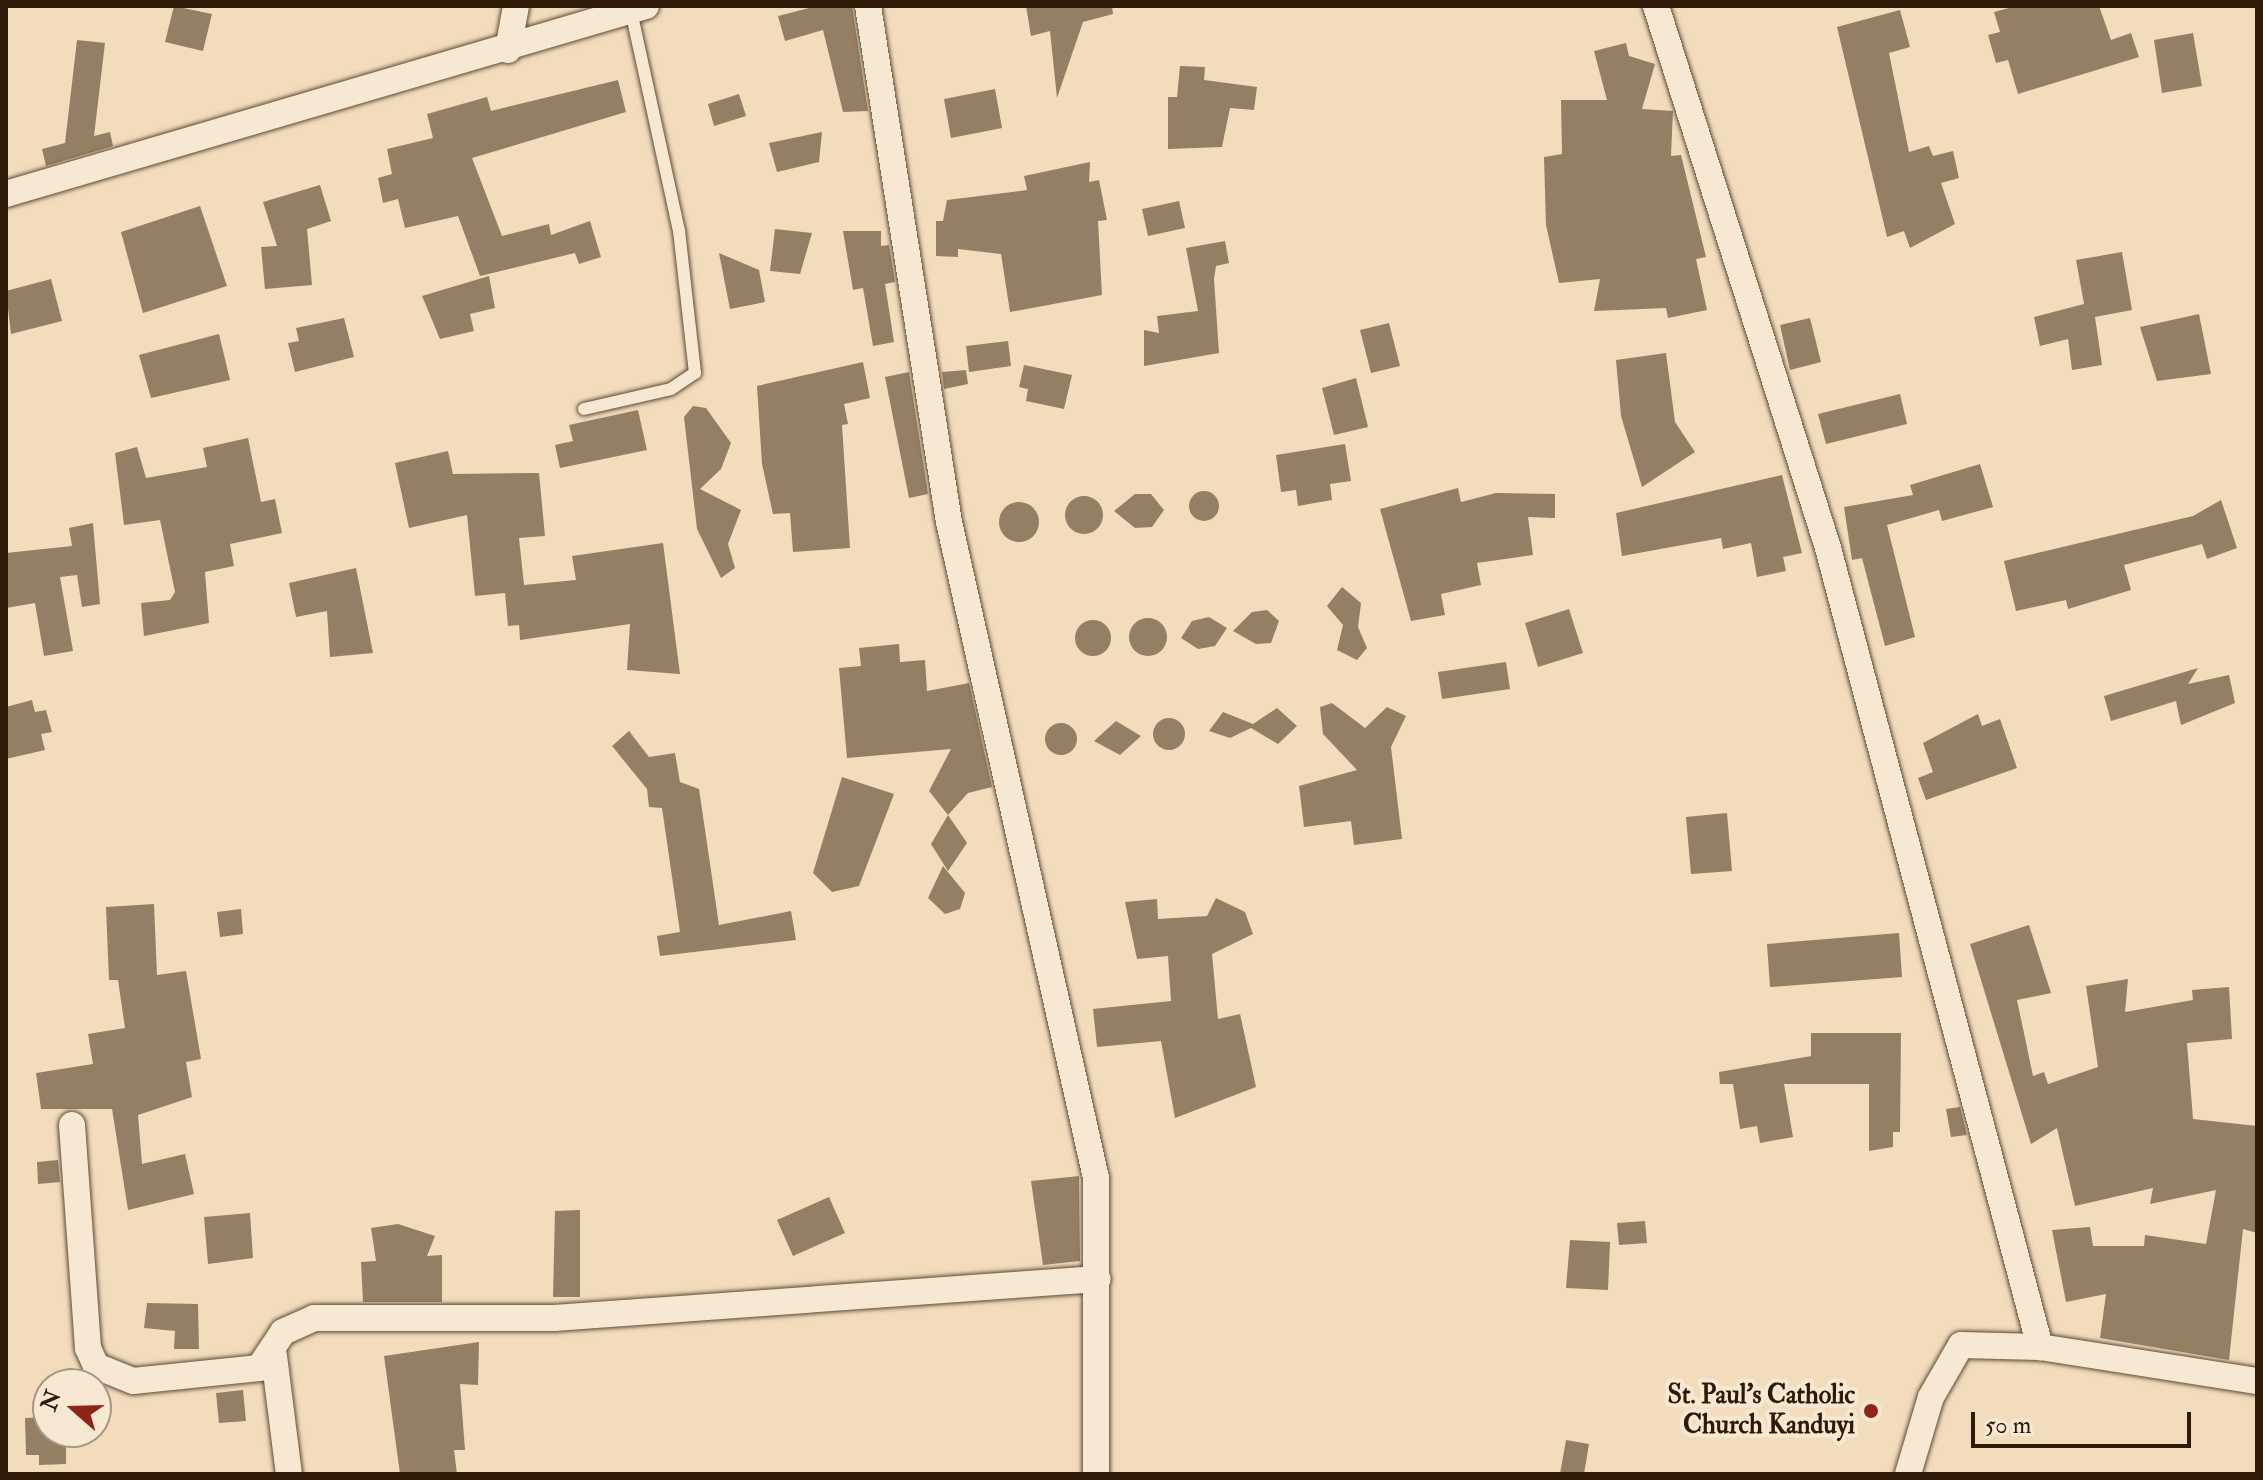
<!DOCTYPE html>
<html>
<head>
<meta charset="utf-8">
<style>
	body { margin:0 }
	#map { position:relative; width:2263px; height:1480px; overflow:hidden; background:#f2dcbc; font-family:"IM FELL Double Pica",serif }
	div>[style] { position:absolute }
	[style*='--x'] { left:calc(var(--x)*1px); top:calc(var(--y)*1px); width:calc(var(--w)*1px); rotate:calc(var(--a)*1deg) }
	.building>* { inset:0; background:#947f65 }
	.round { border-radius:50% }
	.roads { filter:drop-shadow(0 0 2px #5f4a34) drop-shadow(0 0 2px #5f4a34) }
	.lane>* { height:12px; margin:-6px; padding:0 6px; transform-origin:6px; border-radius:6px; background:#f7e8d3 }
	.street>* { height:26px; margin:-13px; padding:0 13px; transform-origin:13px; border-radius:13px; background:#f7e8d3 }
	.dots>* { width:22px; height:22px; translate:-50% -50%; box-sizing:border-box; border:4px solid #f7e8d3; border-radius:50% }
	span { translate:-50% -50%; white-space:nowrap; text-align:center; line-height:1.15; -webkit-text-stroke:8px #f7e8d3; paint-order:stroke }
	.poi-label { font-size:26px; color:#2e1a06; font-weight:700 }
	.right { translate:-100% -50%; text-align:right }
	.frame { position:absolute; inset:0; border:8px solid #2e1a06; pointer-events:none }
	.north { position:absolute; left:32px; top:1368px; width:80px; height:80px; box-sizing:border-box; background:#f7e8d3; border:2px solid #a79681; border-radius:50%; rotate:290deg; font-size:22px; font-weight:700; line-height:32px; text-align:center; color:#2e1a06 }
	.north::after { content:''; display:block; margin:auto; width:28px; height:36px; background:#8f2418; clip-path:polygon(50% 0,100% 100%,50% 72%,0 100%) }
	.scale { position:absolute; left:1971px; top:1412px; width:220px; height:36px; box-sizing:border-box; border:4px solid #2e1a06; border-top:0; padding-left:10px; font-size:24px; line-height:28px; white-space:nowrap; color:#2e1a06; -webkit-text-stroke:6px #f7e8d3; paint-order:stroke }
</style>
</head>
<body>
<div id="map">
	<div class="building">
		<i style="clip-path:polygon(174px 6px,212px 14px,203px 51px,165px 42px)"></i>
		<i style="clip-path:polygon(817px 6px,852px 6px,868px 111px,843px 112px,823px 30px,785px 41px,778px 16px)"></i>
		<i style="clip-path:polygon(1026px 6px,1112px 6px,1113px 14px,1083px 22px,1057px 98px,1050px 31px,1031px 36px)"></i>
		<i style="clip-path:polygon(2016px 6px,2099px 6px,2111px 40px,2131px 33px,2139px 57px,2018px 94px,2008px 60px,1996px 63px,1988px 35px,2000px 32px,1994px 12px)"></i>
		<i style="clip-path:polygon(1900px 10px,1910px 47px,1889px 53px,1909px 152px,1929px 146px,1933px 156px,1953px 151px,1959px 178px,1941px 183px,1955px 224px,1910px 248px,1904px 231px,1887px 237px,1837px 27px)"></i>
		<i style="clip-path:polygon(2193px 33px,2202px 86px,2162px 93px,2154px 40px)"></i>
		<i style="clip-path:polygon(77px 40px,105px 43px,94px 136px,110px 132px,113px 146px,46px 166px,42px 149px,65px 143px)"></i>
		<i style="clip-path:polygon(1626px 43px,1629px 56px,1655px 64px,1642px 109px,1673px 111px,1671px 156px,1681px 155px,1706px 257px,1696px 259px,1707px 310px,1668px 318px,1666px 308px,1594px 311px,1600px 279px,1559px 283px,1546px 225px,1544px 157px,1562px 154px,1561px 100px,1607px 100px,1594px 51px)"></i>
		<i style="clip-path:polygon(1180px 66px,1205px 67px,1204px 80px,1257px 87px,1254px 110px,1230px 108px,1222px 147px,1168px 149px,1168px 97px,1177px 97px)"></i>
		<i style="clip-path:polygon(618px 80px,626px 112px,472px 158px,502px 236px,549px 224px,551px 235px,590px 221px,601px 257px,579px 264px,575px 253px,480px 276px,458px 216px,405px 228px,398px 199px,383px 203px,378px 178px,392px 174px,387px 149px,433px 138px,427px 114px,487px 97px,491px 111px)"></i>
		<i style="clip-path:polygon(995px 89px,1002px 128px,951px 138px,944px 99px)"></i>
		<i style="clip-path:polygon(739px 94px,746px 116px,714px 126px,708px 104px)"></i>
		<i style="clip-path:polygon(822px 132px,819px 162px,777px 172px,769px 143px)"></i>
		<i style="clip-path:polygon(1090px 162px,1089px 182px,1099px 180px,1107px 220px,1098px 221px,1102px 295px,1010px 312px,1001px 254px,958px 249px,958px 257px,936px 256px,936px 221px,943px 221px,947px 200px,1027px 190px,1024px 176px)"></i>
		<i style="clip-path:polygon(320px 185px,331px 221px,307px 229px,312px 285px,265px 289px,261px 247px,277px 246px,263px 202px)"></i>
		<i style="clip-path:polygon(1179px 201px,1185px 228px,1148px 236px,1142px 209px)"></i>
		<i style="clip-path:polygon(200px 206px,227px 286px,143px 313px,121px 232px)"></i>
		<i style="clip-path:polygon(775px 229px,812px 233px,800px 274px,770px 271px)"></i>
		<i style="clip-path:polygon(843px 231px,881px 231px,881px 246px,889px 245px,895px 282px,885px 284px,894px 342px,873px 346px,863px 288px,853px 290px)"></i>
		<i style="clip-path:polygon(1225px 241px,1229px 263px,1216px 266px,1214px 279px,1219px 353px,1144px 366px,1144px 330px,1159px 333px,1157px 316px,1198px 311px,1186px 248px)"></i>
		<i style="clip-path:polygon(2122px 252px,2132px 310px,2095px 317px,2102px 365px,2072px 370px,2068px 339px,2040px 346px,2034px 317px,2084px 304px,2076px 260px)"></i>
		<i style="clip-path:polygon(719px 253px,759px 270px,765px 302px,730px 309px)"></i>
		<i style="clip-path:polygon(489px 276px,495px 308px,470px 314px,474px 331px,440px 339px,422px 296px)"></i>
		<i style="clip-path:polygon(51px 279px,62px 321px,11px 334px,6px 291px)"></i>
		<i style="clip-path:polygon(2199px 314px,2211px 374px,2157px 381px,2140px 327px)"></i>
		<i style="clip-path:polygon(344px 318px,354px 357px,295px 372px,288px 343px,299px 341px,296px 328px)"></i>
		<i style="clip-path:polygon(1810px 318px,1821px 362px,1790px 370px,1780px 325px)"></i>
		<i style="clip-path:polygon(1389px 323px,1400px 366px,1371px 373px,1360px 330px)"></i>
		<i style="clip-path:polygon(219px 334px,230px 380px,151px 398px,139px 355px)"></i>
		<i style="clip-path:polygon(1008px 341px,1011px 366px,969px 372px,966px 346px)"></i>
		<i style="clip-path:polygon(1666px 353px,1675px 422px,1695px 452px,1642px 487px,1621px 416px,1616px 360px)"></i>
		<i style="clip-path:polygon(863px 362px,870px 398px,844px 404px,848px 424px,842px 425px,850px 548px,793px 552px,790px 513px,773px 514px,762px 464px,757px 386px)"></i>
		<i style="clip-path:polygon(1024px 365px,1072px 375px,1064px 409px,1026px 401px,1028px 389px,1019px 387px)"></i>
		<i style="clip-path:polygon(966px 370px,968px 384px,944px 389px,942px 372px)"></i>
		<i style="clip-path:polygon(909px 372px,928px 494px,909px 498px,885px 377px)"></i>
		<i style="clip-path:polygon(1356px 378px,1368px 427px,1334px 435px,1322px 388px)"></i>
		<i style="clip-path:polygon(1900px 394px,1907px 424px,1826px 444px,1818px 414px)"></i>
		<i style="clip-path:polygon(693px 406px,706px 408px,731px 443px,721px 469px,700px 489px,741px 510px,728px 544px,735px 568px,721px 578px,697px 529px,684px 417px)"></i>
		<i style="clip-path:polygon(638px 410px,647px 450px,560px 468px,555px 445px,573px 441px,569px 425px)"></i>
		<i style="clip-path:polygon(248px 438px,261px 502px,275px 499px,282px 533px,230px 544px,234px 566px,205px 572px,209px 623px,144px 636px,141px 603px,170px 600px,175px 592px,160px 520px,124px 525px,115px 453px,137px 447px,146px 478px,207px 467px,203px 448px)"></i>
		<i style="clip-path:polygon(1345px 444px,1351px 481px,1330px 484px,1332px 500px,1298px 506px,1296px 490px,1281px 492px,1276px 455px)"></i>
		<i style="clip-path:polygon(448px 451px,453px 474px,539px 473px,545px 536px,519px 538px,524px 585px,576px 580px,572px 556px,663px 543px,680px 674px,627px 670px,630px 624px,520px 640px,519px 625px,508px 626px,505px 593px,475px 596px,467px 515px,409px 528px,395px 463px)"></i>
		<i style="clip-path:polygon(1980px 464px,1993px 507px,1942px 521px,1939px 510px,1887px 525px,1915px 637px,1885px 646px,1862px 558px,1852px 560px,1844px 507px,1913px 495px,1910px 485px)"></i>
		<i style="clip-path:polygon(1782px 475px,1802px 553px,1783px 557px,1786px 571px,1757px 577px,1751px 543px,1723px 549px,1721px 538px,1622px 556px,1616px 513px)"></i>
		<i style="clip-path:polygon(1458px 488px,1461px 502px,1496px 493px,1555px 494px,1555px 518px,1528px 517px,1533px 555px,1477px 563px,1481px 585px,1441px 594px,1445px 615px,1411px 621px,1380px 509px)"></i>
		<i class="round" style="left:1189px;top:491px;width:30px;height:30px"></i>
		<i style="clip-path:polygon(1135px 494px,1151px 494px,1164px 510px,1152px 527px,1135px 528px,1114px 511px)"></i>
		<i class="round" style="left:1065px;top:496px;width:38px;height:38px"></i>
		<i style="clip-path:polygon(2221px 500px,2237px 548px,2207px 559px,2202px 544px,2124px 565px,2131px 590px,2068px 609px,2066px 600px,2016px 611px,2004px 561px,2193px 516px)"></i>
		<i class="round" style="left:999px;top:502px;width:40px;height:40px"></i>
		<i style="clip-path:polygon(93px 523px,100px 604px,82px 607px,77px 575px,60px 577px,73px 651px,44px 656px,35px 603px,6px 608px,6px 553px,72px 546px,69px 528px)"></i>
		<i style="clip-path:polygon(356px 568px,373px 653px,330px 657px,327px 611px,296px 617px,289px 583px)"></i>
		<i style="clip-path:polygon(1342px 587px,1361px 603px,1358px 627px,1367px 648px,1357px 660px,1337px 650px,1343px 625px,1327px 606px)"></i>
		<i style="clip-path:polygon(1569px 609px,1583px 653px,1538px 667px,1525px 623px)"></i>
		<i style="clip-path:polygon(1267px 610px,1279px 621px,1271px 643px,1256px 644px,1233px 631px,1252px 612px)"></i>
		<i style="clip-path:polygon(1209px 617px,1227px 628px,1215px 646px,1198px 649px,1181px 638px,1192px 621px)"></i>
		<i class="round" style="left:1129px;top:618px;width:38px;height:38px"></i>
		<i class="round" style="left:1075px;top:620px;width:36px;height:36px"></i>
		<i style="clip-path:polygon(899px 644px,900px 662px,925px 660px,927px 691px,969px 683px,992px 787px,968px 793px,948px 815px,929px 791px,951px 749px,847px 758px,839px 668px,861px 666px,859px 648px)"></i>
		<i style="clip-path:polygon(1506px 662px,1510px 689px,1442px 699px,1438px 672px)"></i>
		<i style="clip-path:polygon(2198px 668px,2188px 684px,2229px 675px,2235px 703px,2181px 725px,2176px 701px,2111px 721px,2104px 696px)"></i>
		<i style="clip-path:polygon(32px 700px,35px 712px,46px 710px,52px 732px,41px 734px,45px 750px,6px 759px,6px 707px)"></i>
		<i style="clip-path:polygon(1332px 703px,1365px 728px,1387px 707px,1406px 716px,1391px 747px,1402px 839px,1354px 845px,1351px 821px,1304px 827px,1299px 786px,1357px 770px,1323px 734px,1320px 707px)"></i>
		<i style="clip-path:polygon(1277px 708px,1297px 726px,1278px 744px,1251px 728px,1230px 738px,1209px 731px,1223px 712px,1253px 724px)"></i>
		<i style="clip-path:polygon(1978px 714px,1982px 726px,2000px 719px,2017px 768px,1926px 800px,1918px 778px,1933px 772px,1923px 743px)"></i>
		<i class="round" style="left:1153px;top:718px;width:32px;height:32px"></i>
		<i style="clip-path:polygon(1116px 721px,1141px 736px,1120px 755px,1094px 741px)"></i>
		<i class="round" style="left:1045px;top:723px;width:32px;height:32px"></i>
		<i style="clip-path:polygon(629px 731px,649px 757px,675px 753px,680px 782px,699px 789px,719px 925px,791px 911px,796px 940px,660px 956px,657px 936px,680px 932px,662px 808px,649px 807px,647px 789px,612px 746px)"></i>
		<i style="clip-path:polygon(842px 777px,894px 794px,859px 886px,832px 892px,813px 873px)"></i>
		<i style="clip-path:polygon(1727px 813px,1732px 871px,1691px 874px,1686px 817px)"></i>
		<i style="clip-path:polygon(948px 815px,967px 843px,948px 871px,931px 844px)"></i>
		<i style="clip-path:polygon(943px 866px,965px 893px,960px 909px,945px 914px,928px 898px)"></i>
		<i style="clip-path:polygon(1216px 898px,1245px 912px,1253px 934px,1212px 954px,1218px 1019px,1240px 1014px,1256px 1087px,1175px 1118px,1161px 1041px,1097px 1047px,1093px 1009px,1171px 1001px,1168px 956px,1137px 959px,1125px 902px,1157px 899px,1158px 919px,1207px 916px)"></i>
		<i style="clip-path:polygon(154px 904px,157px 975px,186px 971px,201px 1059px,186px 1062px,192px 1097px,138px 1115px,142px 1164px,185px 1154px,194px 1194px,128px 1210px,112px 1109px,41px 1109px,36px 1073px,93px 1064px,88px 1034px,125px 1028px,118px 980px,109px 980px,106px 907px)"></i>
		<i style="clip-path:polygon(241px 909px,243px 934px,220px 937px,217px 912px)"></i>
		<i style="clip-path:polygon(2029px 925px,2051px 993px,2017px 1000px,2033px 1076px,2044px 1072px,2048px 1084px,2098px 1067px,2086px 986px,2128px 979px,2125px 1012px,2193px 1000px,2192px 990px,2229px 987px,2232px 1039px,2187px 1043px,2193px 1119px,2257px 1126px,2257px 1233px,2243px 1229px,2229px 1360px,2100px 1338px,2106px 1294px,2066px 1302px,2052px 1230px,2090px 1227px,2093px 1246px,2144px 1246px,2145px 1235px,2206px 1244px,2216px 1190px,2150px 1204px,2153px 1188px,2075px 1206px,2057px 1128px,2031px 1144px,1970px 944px)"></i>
		<i style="clip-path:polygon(1899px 933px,1902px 977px,1770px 987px,1767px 944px)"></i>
		<i style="clip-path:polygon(1811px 1033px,1901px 1033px,1900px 1132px,1893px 1132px,1893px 1147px,1869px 1151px,1869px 1084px,1784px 1084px,1793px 1137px,1760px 1143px,1757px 1126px,1740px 1129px,1733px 1084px,1720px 1084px,1719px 1072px,1811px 1056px)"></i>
		<i style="clip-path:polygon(1960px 1107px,1967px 1135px,1951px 1137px,1946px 1109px)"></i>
		<i style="clip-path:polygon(58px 1160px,60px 1182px,38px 1184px,37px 1162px)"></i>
		<i style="clip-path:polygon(1079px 1176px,1080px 1261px,1043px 1265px,1031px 1181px)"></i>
		<i style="clip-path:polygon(829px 1197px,845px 1233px,793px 1256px,777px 1220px)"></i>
		<i style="clip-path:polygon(580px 1210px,580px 1297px,553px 1297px,555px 1211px)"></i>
		<i style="clip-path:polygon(250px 1213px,253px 1258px,208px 1264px,204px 1217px)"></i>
		<i style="clip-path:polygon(1645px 1221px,1647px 1243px,1619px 1245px,1617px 1223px)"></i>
		<i style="clip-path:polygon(398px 1224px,435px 1236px,427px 1256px,442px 1255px,442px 1302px,363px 1302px,361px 1262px,376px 1261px,371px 1228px)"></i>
		<i style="clip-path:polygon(1570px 1240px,1610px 1242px,1608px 1290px,1566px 1288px)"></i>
		<i style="clip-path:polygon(147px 1303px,198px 1304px,199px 1349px,174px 1349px,175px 1331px,144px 1328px)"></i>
		<i style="clip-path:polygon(479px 1342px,478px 1385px,460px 1384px,465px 1450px,454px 1450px,457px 1474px,400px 1474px,384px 1356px)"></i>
		<i style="clip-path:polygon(243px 1390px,246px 1421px,219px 1423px,216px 1393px)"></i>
		<i style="clip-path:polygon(48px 1417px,48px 1432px,66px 1432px,66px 1464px,39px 1465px,39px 1455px,26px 1455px,25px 1418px)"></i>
		<i style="clip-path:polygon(1566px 1440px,1589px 1444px,1584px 1474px,1560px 1474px)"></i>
	</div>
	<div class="roads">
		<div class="lane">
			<i style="--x:584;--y:409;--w:89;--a:-12.9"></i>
			<i style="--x:671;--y:389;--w:29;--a:-34"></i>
			<i style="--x:695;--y:373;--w:143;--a:-96.4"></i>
			<i style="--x:679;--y:231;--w:225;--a:-102.3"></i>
		</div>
		<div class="street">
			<i style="--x:868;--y:6;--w:522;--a:81.08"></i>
			<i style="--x:949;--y:522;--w:672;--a:77.37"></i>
			<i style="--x:1096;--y:1178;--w:296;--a:90"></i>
			<i style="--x:1656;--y:6;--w:569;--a:72.39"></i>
			<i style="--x:1828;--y:548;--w:827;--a:75.14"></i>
			<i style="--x:508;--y:50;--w:45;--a:-79.7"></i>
			<i style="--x:6;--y:194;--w:667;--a:-16.37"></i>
			<i style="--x:72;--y:1125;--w:224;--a:85.9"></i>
			<i style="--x:88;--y:1348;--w:20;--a:66"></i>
			<i style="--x:96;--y:1366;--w:40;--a:22"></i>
			<i style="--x:133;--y:1381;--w:127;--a:-5.9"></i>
			<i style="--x:259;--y:1368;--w:43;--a:-56.3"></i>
			<i style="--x:283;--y:1332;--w:34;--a:-24"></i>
			<i style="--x:314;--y:1318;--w:240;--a:0"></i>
			<i style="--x:554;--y:1318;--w:545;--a:-4.1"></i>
			<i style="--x:274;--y:1356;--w:119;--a:82.8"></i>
			<i style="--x:1908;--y:1474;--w:80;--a:-73.4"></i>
			<i style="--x:1931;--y:1397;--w:60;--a:-60"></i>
			<i style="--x:1961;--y:1345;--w:79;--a:1.5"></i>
			<i style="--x:2040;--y:1347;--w:220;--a:8.9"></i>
		</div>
	</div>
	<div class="dots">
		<i style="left:1871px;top:1411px;background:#8f2418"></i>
	</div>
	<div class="poi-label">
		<span class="right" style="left:1855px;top:1411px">St. Paul's Catholic<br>Church Kanduyi</span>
	</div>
	<div class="frame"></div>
	<div class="north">N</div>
	<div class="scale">50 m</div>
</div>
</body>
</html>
